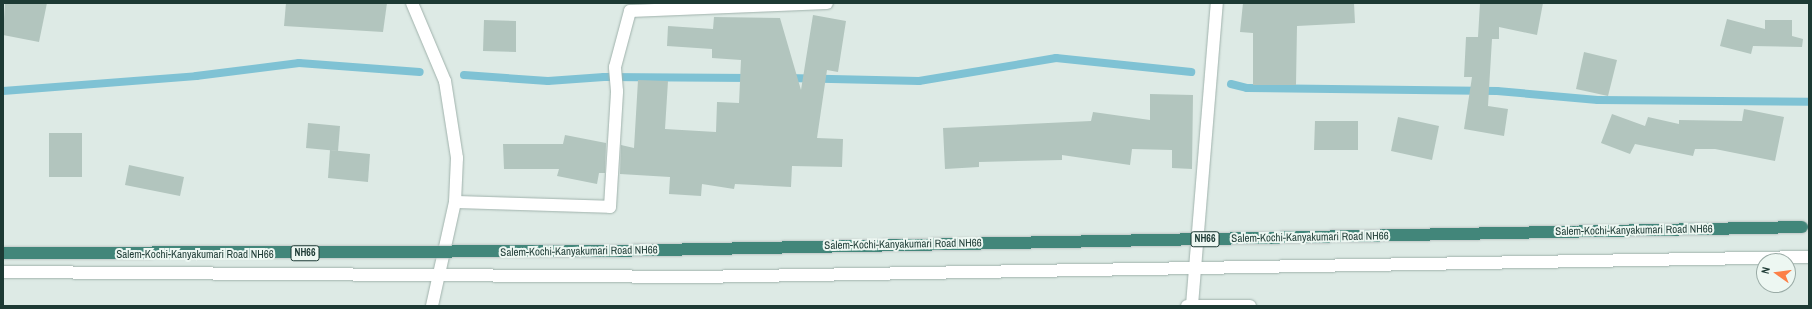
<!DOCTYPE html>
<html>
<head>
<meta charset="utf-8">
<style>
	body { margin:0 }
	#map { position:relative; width:1812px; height:309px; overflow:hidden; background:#ddeae5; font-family:"Archivo Narrow",sans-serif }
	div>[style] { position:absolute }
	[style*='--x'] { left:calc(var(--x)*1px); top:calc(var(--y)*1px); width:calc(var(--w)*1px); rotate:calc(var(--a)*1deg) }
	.stream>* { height:8px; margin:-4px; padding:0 4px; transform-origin:4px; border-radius:4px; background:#7fc2d4 }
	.building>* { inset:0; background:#b2c5be }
	.roads { filter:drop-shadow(0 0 1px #a0b2ac) drop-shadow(0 0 1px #a0b2ac) }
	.minor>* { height:12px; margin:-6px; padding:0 6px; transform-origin:6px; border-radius:6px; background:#fff }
	.secondary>* { height:12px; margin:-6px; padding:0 6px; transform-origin:6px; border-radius:6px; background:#fff }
	.bridges { filter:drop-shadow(0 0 1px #bbc4c2) drop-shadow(0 0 1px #bbc4c2) }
	.trunk-bridge>* { height:12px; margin:-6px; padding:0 6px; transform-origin:6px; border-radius:6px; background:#42867a }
	span { translate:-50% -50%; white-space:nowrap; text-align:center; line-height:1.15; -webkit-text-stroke:4px #edf7f2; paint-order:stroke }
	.shield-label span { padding:1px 3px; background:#edf7f2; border:1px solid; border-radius:3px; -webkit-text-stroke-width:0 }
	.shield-label { font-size:10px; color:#1d3a34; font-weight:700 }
	.street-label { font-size:11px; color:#1d3a34 }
	.frame { position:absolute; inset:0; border:4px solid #1d3a34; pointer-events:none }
	.north { position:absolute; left:1756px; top:253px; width:40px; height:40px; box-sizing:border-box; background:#edf7f2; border:1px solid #9aaba6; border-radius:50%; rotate:284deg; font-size:11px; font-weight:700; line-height:16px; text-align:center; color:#1d3a34 }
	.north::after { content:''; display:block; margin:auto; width:14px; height:18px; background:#fc8048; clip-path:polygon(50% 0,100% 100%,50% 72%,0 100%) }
</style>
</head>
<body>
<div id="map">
	<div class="stream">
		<i style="--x:464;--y:75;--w:84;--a:4.1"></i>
		<i style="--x:548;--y:81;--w:56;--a:-4.1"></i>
		<i style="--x:604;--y:77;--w:147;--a:0.4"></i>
		<i style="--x:788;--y:78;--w:131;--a:1.3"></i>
		<i style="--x:919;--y:81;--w:139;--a:-9.5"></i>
		<i style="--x:1056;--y:58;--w:136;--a:5.9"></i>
		<i style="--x:1231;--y:84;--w:16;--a:14"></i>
		<i style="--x:1247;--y:88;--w:250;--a:0.7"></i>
		<i style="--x:1497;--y:91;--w:101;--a:5.1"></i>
		<i style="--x:1598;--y:100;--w:211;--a:0.5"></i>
		<i style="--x:3;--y:91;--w:194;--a:-4.4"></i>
		<i style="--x:196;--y:76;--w:104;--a:-7.2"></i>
		<i style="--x:299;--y:63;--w:121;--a:4.3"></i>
	</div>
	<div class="building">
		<i style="clip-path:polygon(5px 3px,47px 3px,39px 42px,3px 35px)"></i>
		<i style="clip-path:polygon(286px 3px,387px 3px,383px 32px,284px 26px)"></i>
		<i style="clip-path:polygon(1243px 3px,1354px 3px,1355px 23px,1297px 26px,1296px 85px,1253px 85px,1253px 33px,1240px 32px)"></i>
		<i style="clip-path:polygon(1480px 3px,1543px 3px,1537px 35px,1499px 27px,1499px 39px,1492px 39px,1488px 106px,1508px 109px,1504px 136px,1464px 129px,1472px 77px,1464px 77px,1466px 37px,1478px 37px)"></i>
		<i style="clip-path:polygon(813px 15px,846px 21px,838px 72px,827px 70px,817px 138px,843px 139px,842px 167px,792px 166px,791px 187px,735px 184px,734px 189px,702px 184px,701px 196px,669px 194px,670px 177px,620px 174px,621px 145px,634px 148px,638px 80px,668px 81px,665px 129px,716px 132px,717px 102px,739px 103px,741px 60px,712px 58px,712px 49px,667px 46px,668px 26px,713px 29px,714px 17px,780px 18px,801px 90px)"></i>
		<i style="clip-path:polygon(1727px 19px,1765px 29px,1765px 20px,1792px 20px,1792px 36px,1803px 39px,1802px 47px,1753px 46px,1751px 54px,1720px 46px)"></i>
		<i style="clip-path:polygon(484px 20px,516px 21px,516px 52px,483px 51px)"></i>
		<i style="clip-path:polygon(1584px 52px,1617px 60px,1608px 96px,1576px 89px)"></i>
		<i style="clip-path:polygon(1150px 94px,1193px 95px,1192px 169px,1172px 168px,1172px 150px,1132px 149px,1130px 165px,1062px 155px,1062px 160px,979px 162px,979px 167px,945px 169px,943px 128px,1091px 121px,1093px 112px,1150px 120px)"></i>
		<i style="clip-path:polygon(1744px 109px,1784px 117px,1775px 161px,1715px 149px,1695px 149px,1693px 156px,1635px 144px,1630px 154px,1601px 143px,1612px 114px,1645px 126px,1648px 117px,1679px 124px,1679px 120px,1742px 121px)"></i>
		<i style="clip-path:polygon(1398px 117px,1439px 126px,1432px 160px,1391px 151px)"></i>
		<i style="clip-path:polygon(1315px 121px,1358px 121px,1358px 150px,1314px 150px)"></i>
		<i style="clip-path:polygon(308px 123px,340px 126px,338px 151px,306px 148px)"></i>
		<i style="clip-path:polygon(49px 133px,82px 133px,82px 177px,49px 177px)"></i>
		<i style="clip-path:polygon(565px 135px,606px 143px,605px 173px,599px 173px,597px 184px,557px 176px,559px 169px,504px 169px,503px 144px,563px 144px)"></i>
		<i style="clip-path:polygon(330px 150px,370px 154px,368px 182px,328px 178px)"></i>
		<i style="clip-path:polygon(129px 165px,184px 177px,180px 196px,125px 185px)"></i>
	</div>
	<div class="roads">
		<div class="minor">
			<i style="--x:412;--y:3;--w:85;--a:67.1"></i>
			<i style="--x:445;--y:81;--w:78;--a:81.1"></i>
			<i style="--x:457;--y:158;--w:44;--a:92.6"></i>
			<i style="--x:455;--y:202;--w:107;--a:102.5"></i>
			<i style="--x:455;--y:202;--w:155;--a:1.8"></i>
			<i style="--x:610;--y:207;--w:116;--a:-86.5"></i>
			<i style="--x:617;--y:91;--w:24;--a:-95"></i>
			<i style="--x:615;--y:67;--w:58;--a:-75"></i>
			<i style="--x:630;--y:11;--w:197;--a:-2.3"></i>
			<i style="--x:1192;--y:305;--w:303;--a:-85.3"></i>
			<i style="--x:1187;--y:306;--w:63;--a:0"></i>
		</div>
		<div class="secondary">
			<i style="--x:3;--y:272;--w:693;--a:0.41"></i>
			<i style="--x:696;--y:277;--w:1113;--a:-1.03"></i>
		</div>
	</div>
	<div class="bridges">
		<div class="trunk-bridge">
			<i style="--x:3;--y:253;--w:605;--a:-0.19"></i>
			<i style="--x:608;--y:251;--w:1194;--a:-1.15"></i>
		</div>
	</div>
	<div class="shield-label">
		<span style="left:1205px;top:239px">NH66</span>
		<span style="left:305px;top:253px">NH66</span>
	</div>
	<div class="street-label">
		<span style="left:1634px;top:230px;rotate:-1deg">Salem-Kochi-Kanyakumari Road NH66</span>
		<span style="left:1310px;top:237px;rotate:-1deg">Salem-Kochi-Kanyakumari Road NH66</span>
		<span style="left:903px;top:244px;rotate:-1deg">Salem-Kochi-Kanyakumari Road NH66</span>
		<span style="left:579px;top:251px;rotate:-1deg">Salem-Kochi-Kanyakumari Road NH66</span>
		<span style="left:195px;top:254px">Salem-Kochi-Kanyakumari Road NH66</span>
	</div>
	<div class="frame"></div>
	<div class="north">N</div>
</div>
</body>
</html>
